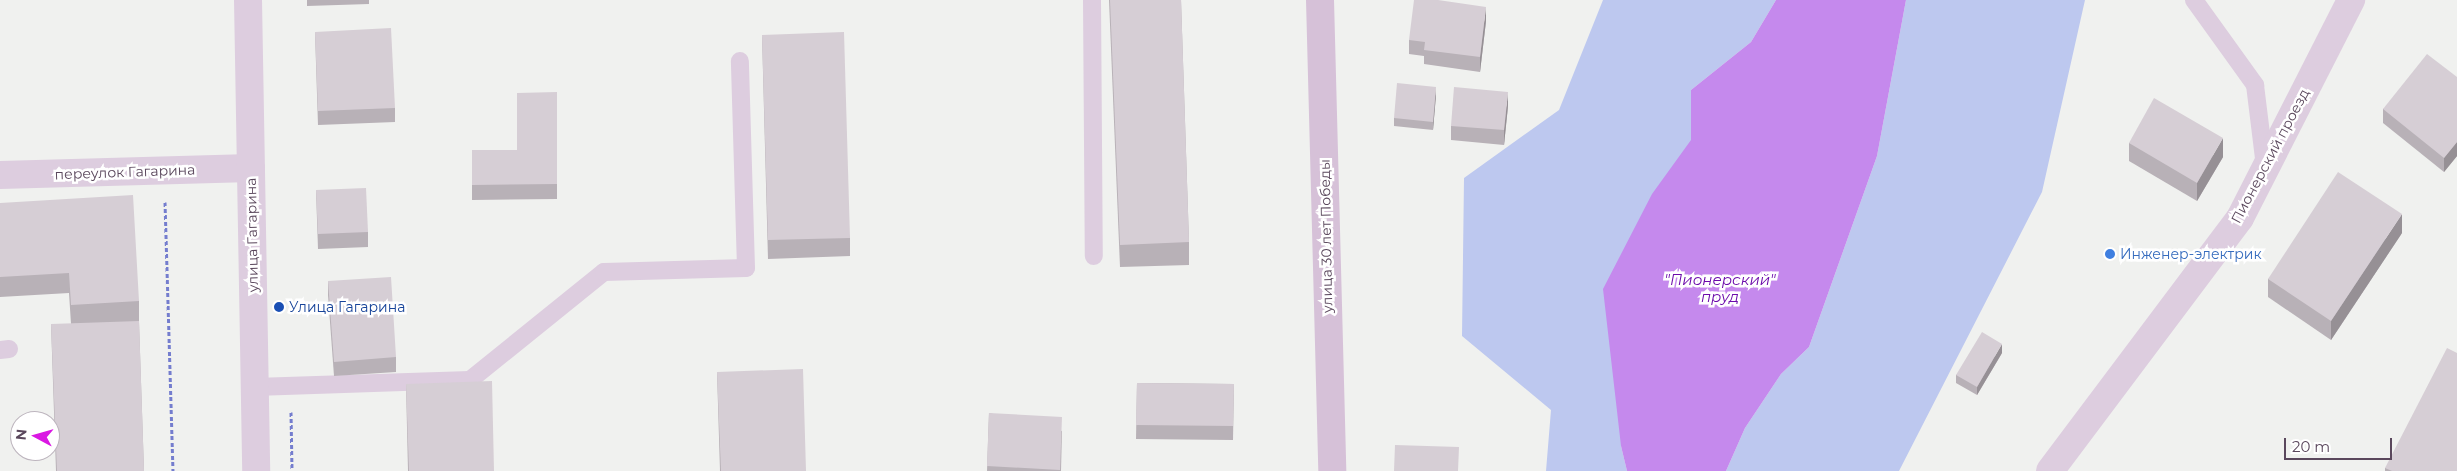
<!DOCTYPE html>
<html>
<head>
<meta charset="utf-8">
<style>
	body { margin:0 }
	#map { position:relative; width:2457px; height:471px; overflow:hidden; background:#f0f1ef; font-family:Montserrat,sans-serif }
	div>[style] { position:absolute }
	[style*='--x'] { left:calc(var(--x)*1px); top:calc(var(--y)*1px); width:calc(var(--w)*1px); rotate:calc(var(--a)*1deg) }
	.green>* { inset:0; background:#bdc8ef }
	.water>* { inset:0; background:#c589ed }
	.path>* { height:3px; margin-top:-1.5px; transform-origin:0; background:repeating-linear-gradient(90deg,#747dce 0 4px,transparent 0 6.5px) }
	.service>* { height:18px; margin:-9px; padding:0 9px; transform-origin:9px; border-radius:9px; background:#ddcddf }
	.minor>* { height:28px; margin:-14px; padding:0 14px; transform-origin:14px; border-radius:14px; background:#ddcddf }
	.tertiary>* { height:28px; margin:-14px; padding:0 14px; transform-origin:14px; border-radius:14px; background:#ddcddf }
	.secondary>* { height:28px; margin:-14px; padding:0 14px; transform-origin:14px; border-radius:14px; background:#d6c1d8 }
	.wall>* { inset:0; background:#b8b1b7 }
	.shaded-wall>* { inset:0; background:#969095 }
	.building>* { inset:0; background:#d6ced5 }
	.dots>* { width:14px; height:14px; translate:-50% -50%; box-sizing:border-box; border:2px solid #fff; border-radius:50% }
	span { translate:-50% -50%; white-space:nowrap; text-align:center; line-height:1.15; -webkit-text-stroke:5px #fff; paint-order:stroke }
	.street-label { font-size:14px; color:#5a475c }
	.shop-label { font-size:14px; color:#366cbe }
	.left { translate:0 -50%; text-align:left }
	.transit-label { font-size:14px; color:#164399 }
	.water-label { font-size:15px; color:#6c0bab; font-style:italic }
	.north { position:absolute; left:10px; top:411px; width:50px; height:50px; box-sizing:border-box; background:#fff; border:1px solid #bdb5be; border-radius:50%; rotate:276deg; font-size:14px; font-weight:700; line-height:20px; text-align:center; color:#5a475c }
	.north::after { content:''; display:block; margin:auto; width:18px; height:22px; background:#da17e3; clip-path:polygon(50% 0,100% 100%,50% 72%,0 100%) }
	.scale { position:absolute; left:2284px; top:438px; width:108px; height:22px; box-sizing:border-box; border:2px solid #5a475c; border-top:0; padding-left:6px; font-size:15px; line-height:18px; white-space:nowrap; color:#5a475c; -webkit-text-stroke:4px #fff; paint-order:stroke }
</style>
</head>
<body>
<div id="map">
	<div class="green">
		<i style="clip-path:polygon(1603px 0,1776px 0,1751px 42px,1691px 90px,1692px 140px,1621px 446px,1627px 471px,1546px 471px,1551px 410px,1462px 336px,1464px 178px,1559px 110px)"></i>
		<i style="clip-path:polygon(1906px 0,2085px 0,2042px 192px,1899px 471px,1726px 471px,1745px 428px,1781px 374px,1809px 347px,1877px 156px)"></i>
	</div>
	<div class="water">
		<i style="clip-path:polygon(1776px 0,1906px 0,1877px 156px,1809px 347px,1781px 374px,1745px 428px,1726px 471px,1627px 471px,1621px 446px,1603px 289px,1652px 194px,1691px 140px,1691px 90px,1751px 42px)"></i>
	</div>
	<div class="path">
		<i style="--x:165;--y:202;--w:269;--a:88.3"></i>
		<i style="--x:291;--y:412;--w:59;--a:89"></i>
	</div>
	<div class="service">
		<i style="--x:1092;--y:0;--w:256;--a:89.6"></i>
		<i style="--x:2194;--y:0;--w:105;--a:54.3"></i>
		<i style="--x:2255;--y:85;--w:83;--a:83"></i>
		<i style="--x:0;--y:350;--w:9;--a:-6"></i>
		<i style="--x:255;--y:387;--w:215;--a:-1.9"></i>
		<i style="--x:470;--y:380;--w:172;--a:-38.9"></i>
		<i style="--x:604;--y:272;--w:142;--a:-1.6"></i>
		<i style="--x:746;--y:268;--w:207;--a:-91.7"></i>
	</div>
	<div class="minor">
		<i style="--x:0;--y:175;--w:251;--a:-1.6"></i>
	</div>
	<div class="tertiary">
		<i style="--x:248;--y:0;--w:471;--a:89"></i>
		<i style="--x:2050;--y:471;--w:316;--a:-53.1"></i>
		<i style="--x:2240;--y:218;--w:245;--a:-63"></i>
	</div>
	<div class="secondary">
		<i style="--x:1320;--y:0;--w:471;--a:88.5"></i>
	</div>
	<div class="wall">
		<i style="clip-path:polygon(307px 0,369px 0,369px 4px,307px 6px)"></i>
		<i style="clip-path:polygon(1109px 0,1181px 0,1189px 242px,1189px 265px,1120px 267px)"></i>
		<i style="clip-path:polygon(1486px 21px,1480px 72px,1424px 64px,1424px 56px,1409px 54px,1409px 40px)"></i>
		<i style="clip-path:polygon(315px 32px,395px 108px,395px 122px,318px 125px)"></i>
		<i style="clip-path:polygon(762px 35px,850px 238px,850px 256px,768px 259px)"></i>
		<i style="clip-path:polygon(2457px 77px,2457px 156px,2444px 172px,2383px 123px,2383px 109px)"></i>
		<i style="clip-path:polygon(557px 92px,557px 199px,472px 200px,472px 150px,517px 150px)"></i>
		<i style="clip-path:polygon(1436px 95px,1433px 130px,1394px 126px,1394px 118px)"></i>
		<i style="clip-path:polygon(1508px 106px,1504px 145px,1451px 140px,1451px 126px)"></i>
		<i style="clip-path:polygon(2129px 143px,2223px 157px,2197px 201px,2129px 161px)"></i>
		<i style="clip-path:polygon(316px 190px,368px 232px,368px 247px,318px 249px)"></i>
		<i style="clip-path:polygon(0 203px,139px 301px,139px 322px,144px 471px,56px 471px,51px 324px,71px 324px,69px 293px,0 297px)"></i>
		<i style="clip-path:polygon(2402px 233px,2331px 340px,2268px 297px,2268px 279px)"></i>
		<i style="clip-path:polygon(328px 281px,396px 357px,396px 372px,334px 376px,328px 295px)"></i>
		<i style="clip-path:polygon(2002px 353px,1977px 395px,1956px 383px,1956px 375px)"></i>
		<i style="clip-path:polygon(717px 372px,806px 471px,720px 471px)"></i>
		<i style="clip-path:polygon(1137px 383px,1234px 384px,1233px 440px,1136px 439px)"></i>
		<i style="clip-path:polygon(406px 384px,494px 471px,408px 471px)"></i>
		<i style="clip-path:polygon(989px 413px,1062px 431px,1061px 471px,987px 471px)"></i>
		<i style="clip-path:polygon(2385px 468px,2457px 471px,2385px 471px)"></i>
	</div>
	<div class="shaded-wall">
		<i style="clip-path:polygon(1486px 7px,1486px 21px,1480px 72px,1480px 57px)"></i>
		<i style="clip-path:polygon(1436px 87px,1436px 95px,1433px 130px,1433px 122px)"></i>
		<i style="clip-path:polygon(1508px 92px,1508px 106px,1504px 145px,1504px 130px)"></i>
		<i style="clip-path:polygon(2223px 138px,2223px 157px,2197px 201px,2197px 183px)"></i>
		<i style="clip-path:polygon(2457px 142px,2457px 156px,2444px 172px,2444px 158px)"></i>
		<i style="clip-path:polygon(2402px 214px,2402px 233px,2331px 340px,2331px 321px)"></i>
		<i style="clip-path:polygon(2002px 344px,2002px 353px,1977px 395px,1977px 387px)"></i>
	</div>
	<div class="building">
		<i style="clip-path:polygon(1110px 0,1181px 0,1189px 242px,1120px 245px)"></i>
		<i style="clip-path:polygon(1414px 0,1438px 0,1486px 7px,1480px 57px,1424px 50px,1425px 42px,1409px 40px)"></i>
		<i style="clip-path:polygon(391px 28px,395px 108px,318px 111px,315px 32px)"></i>
		<i style="clip-path:polygon(844px 32px,850px 238px,768px 240px,762px 35px)"></i>
		<i style="clip-path:polygon(2427px 54px,2457px 77px,2457px 142px,2444px 158px,2383px 109px)"></i>
		<i style="clip-path:polygon(1397px 83px,1436px 87px,1433px 122px,1394px 118px)"></i>
		<i style="clip-path:polygon(1454px 87px,1508px 92px,1504px 130px,1451px 126px)"></i>
		<i style="clip-path:polygon(557px 92px,557px 184px,472px 185px,472px 150px,517px 150px,517px 93px)"></i>
		<i style="clip-path:polygon(2154px 98px,2223px 138px,2197px 183px,2129px 143px)"></i>
		<i style="clip-path:polygon(2338px 172px,2402px 214px,2331px 321px,2268px 279px)"></i>
		<i style="clip-path:polygon(366px 188px,368px 232px,318px 234px,316px 190px)"></i>
		<i style="clip-path:polygon(133px 195px,139px 301px,71px 305px,69px 273px,0 277px,0 203px)"></i>
		<i style="clip-path:polygon(391px 277px,396px 357px,334px 362px,328px 281px)"></i>
		<i style="clip-path:polygon(139px 321px,144px 471px,57px 471px,51px 324px)"></i>
		<i style="clip-path:polygon(1982px 332px,2002px 344px,1977px 387px,1956px 375px)"></i>
		<i style="clip-path:polygon(2447px 348px,2457px 353px,2457px 471px,2392px 471px,2385px 468px)"></i>
		<i style="clip-path:polygon(803px 369px,806px 471px,721px 471px,717px 372px)"></i>
		<i style="clip-path:polygon(492px 381px,494px 471px,409px 471px,406px 384px)"></i>
		<i style="clip-path:polygon(1137px 383px,1234px 384px,1233px 426px,1136px 425px)"></i>
		<i style="clip-path:polygon(989px 413px,1062px 417px,1060px 470px,987px 466px)"></i>
		<i style="clip-path:polygon(1395px 445px,1459px 447px,1458px 471px,1394px 471px)"></i>
	</div>
	<div class="dots">
		<i style="left:2110px;top:254px;background:#3f7fe0"></i>
		<i style="left:279px;top:307px;background:#1a4fb4"></i>
	</div>
	<div class="street-label">
		<span style="left:2270px;top:156px;rotate:-62deg">Пионерский проезд</span>
		<span style="left:125px;top:172px;rotate:-2deg">переулок Гагарина</span>
		<span style="left:252px;top:235px;rotate:-91deg">улица Гагарина</span>
		<span style="left:1326px;top:236px;rotate:-91deg">улица 30 лет Победы</span>
	</div>
	<div class="shop-label">
		<span class="left" style="left:2120px;top:254px">Инженер-электрик</span>
	</div>
	<div class="transit-label">
		<span class="left" style="left:289px;top:307px">Улица Гагарина</span>
	</div>
	<div class="water-label">
		<span style="left:1720px;top:288px">"Пионерский"<br>пруд</span>
	</div>
	<div class="north">N</div>
	<div class="scale">20 m</div>
</div>
</body>
</html>
